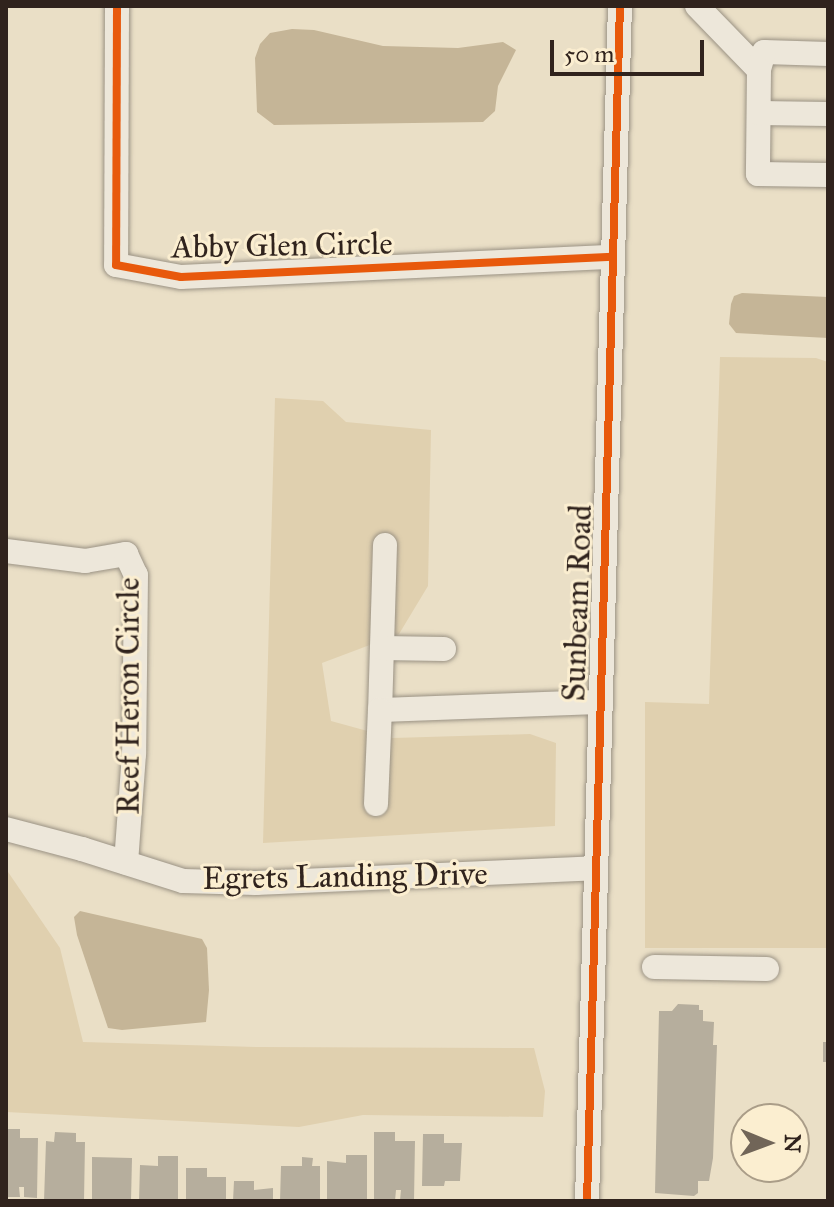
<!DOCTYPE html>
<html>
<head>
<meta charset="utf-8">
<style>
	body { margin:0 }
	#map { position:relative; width:834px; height:1207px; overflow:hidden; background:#eadfc6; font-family:"IM FELL Great Primer",serif }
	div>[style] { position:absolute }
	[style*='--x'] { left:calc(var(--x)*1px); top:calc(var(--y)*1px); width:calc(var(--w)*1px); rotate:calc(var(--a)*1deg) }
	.green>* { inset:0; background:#e0d0af }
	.water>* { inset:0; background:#c5b597 }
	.building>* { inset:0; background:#b6ae9d }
	.roads { filter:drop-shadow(0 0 2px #9a9284) drop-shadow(0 0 2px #9a9284) }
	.minor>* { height:24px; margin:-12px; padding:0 12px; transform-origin:12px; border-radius:12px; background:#ede7da }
	.cycleway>* { height:8px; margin:-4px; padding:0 4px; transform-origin:4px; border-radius:4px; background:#e8590c }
	span { translate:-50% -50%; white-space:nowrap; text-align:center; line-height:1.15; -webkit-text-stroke:6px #fbeed0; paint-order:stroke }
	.street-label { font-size:32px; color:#30231d }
	.frame { position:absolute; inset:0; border:8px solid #30231d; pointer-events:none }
	.north { position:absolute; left:730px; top:1103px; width:80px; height:80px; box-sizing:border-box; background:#fbeed0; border:2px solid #aa9d88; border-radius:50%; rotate:91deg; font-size:22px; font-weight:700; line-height:32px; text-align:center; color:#30231d }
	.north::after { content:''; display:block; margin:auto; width:28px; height:36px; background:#716558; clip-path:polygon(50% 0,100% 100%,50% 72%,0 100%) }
	.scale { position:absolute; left:550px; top:40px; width:154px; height:36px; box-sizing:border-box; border:4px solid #30231d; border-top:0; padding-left:10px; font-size:24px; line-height:28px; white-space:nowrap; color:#30231d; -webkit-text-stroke:6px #fbeed0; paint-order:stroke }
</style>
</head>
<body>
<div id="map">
	<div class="green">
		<i style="clip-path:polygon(720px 357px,816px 358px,828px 362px,828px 948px,645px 948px,645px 702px,709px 704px)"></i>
		<i style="clip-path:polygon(275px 398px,323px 401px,346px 422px,431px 430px,428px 586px,399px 634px,322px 663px,331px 721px,393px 738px,530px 734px,556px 743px,555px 826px,263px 843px)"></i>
		<i style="clip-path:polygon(6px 869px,60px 948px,83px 1042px,258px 1047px,534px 1048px,545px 1091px,543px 1117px,363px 1115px,299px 1127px,6px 1112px)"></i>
	</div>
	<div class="water">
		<i style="clip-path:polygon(292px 29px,314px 30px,383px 46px,458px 48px,503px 42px,516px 50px,498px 86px,495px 111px,483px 122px,274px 125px,257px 112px,255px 58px,260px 44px,270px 33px)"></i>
		<i style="clip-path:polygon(742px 293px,828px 297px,828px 338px,736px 333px,729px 324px,731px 304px,734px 296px)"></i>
		<i style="clip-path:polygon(80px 911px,202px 939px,207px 948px,209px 990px,206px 1022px,122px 1030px,108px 1028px,77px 935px,74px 917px)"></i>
	</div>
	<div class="building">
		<i style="clip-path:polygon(678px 1004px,699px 1005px,699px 1010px,703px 1010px,703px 1021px,714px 1022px,713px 1045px,717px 1045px,713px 1158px,709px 1181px,698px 1181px,698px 1193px,694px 1196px,655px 1193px,659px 1011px,672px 1011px)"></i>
		<i style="clip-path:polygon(823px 1042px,828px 1042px,828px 1062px,823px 1062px)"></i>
		<i style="clip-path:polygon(6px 1129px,20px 1129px,20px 1138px,38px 1138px,37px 1198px,24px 1197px,24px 1187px,19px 1187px,20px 1197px,6px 1197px)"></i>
		<i style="clip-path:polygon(55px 1132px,76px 1133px,76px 1142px,85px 1142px,84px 1201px,44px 1201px,46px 1141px,54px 1142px)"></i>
		<i style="clip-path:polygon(374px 1132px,395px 1132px,395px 1141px,415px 1141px,414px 1201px,400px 1200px,401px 1190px,396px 1190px,395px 1201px,374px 1201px)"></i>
		<i style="clip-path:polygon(423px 1134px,444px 1134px,444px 1143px,462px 1143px,460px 1181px,445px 1181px,444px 1186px,422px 1186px)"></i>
		<i style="clip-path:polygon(346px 1155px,367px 1155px,367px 1201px,327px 1201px,327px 1161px,346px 1163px)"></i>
		<i style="clip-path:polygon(158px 1156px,178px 1156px,178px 1201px,139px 1201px,140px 1165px,158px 1166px)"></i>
		<i style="clip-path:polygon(92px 1157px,132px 1158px,131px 1201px,92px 1201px)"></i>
		<i style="clip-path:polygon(302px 1157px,313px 1158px,312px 1166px,320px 1166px,320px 1201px,280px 1201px,281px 1166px,302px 1166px)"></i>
		<i style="clip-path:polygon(186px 1168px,207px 1168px,207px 1177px,226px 1177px,226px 1201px,186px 1201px)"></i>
		<i style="clip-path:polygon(234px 1181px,254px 1181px,254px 1190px,273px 1188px,273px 1201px,233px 1201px)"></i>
	</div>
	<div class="roads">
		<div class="minor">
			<i style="--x:117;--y:6;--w:259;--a:90.2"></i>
			<i style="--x:116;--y:265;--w:66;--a:10.5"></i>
			<i style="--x:181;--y:277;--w:432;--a:-2.7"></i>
			<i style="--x:697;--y:6;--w:89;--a:45.9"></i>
			<i style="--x:828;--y:54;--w:64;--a:-178.2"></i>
			<i style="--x:764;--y:52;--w:19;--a:106"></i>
			<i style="--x:759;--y:70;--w:104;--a:90.6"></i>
			<i style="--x:758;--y:174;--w:70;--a:0.8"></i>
			<i style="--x:759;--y:113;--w:69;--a:0.8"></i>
			<i style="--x:385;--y:545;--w:165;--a:91.7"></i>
			<i style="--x:380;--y:710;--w:220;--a:-2.1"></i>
			<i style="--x:6;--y:551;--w:80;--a:7.2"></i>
			<i style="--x:85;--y:561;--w:42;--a:-9.7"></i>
			<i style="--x:126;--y:554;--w:23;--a:65"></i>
			<i style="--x:136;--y:575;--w:179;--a:90.6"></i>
			<i style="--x:134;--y:754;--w:109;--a:94.2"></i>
			<i style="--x:382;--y:648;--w:62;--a:0.9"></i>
			<i style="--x:376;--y:804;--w:94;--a:-87.6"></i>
			<i style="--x:6;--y:829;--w:79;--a:14.7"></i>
			<i style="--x:82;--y:849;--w:106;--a:17.6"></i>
			<i style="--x:183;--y:881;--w:73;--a:1.6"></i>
			<i style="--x:256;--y:883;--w:339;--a:-2.5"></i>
			<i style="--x:654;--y:967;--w:113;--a:1"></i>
			<i style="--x:587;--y:1201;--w:1195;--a:-88.42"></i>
		</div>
	</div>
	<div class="cycleway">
		<i style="--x:117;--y:6;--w:259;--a:90.2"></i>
		<i style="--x:116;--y:265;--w:66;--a:10.5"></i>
		<i style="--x:181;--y:277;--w:432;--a:-2.7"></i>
		<i style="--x:587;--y:1201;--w:1195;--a:-88.42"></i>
	</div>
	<div class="street-label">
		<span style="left:282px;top:246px;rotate:-1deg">Abby Glen Circle</span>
		<span style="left:578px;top:603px;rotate:-88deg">Sunbeam Road</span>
		<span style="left:129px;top:696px;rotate:-90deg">Reef Heron Circle</span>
		<span style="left:345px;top:877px;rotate:-1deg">Egrets Landing Drive</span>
	</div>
	<div class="frame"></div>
	<div class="north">N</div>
	<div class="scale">50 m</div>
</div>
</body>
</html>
